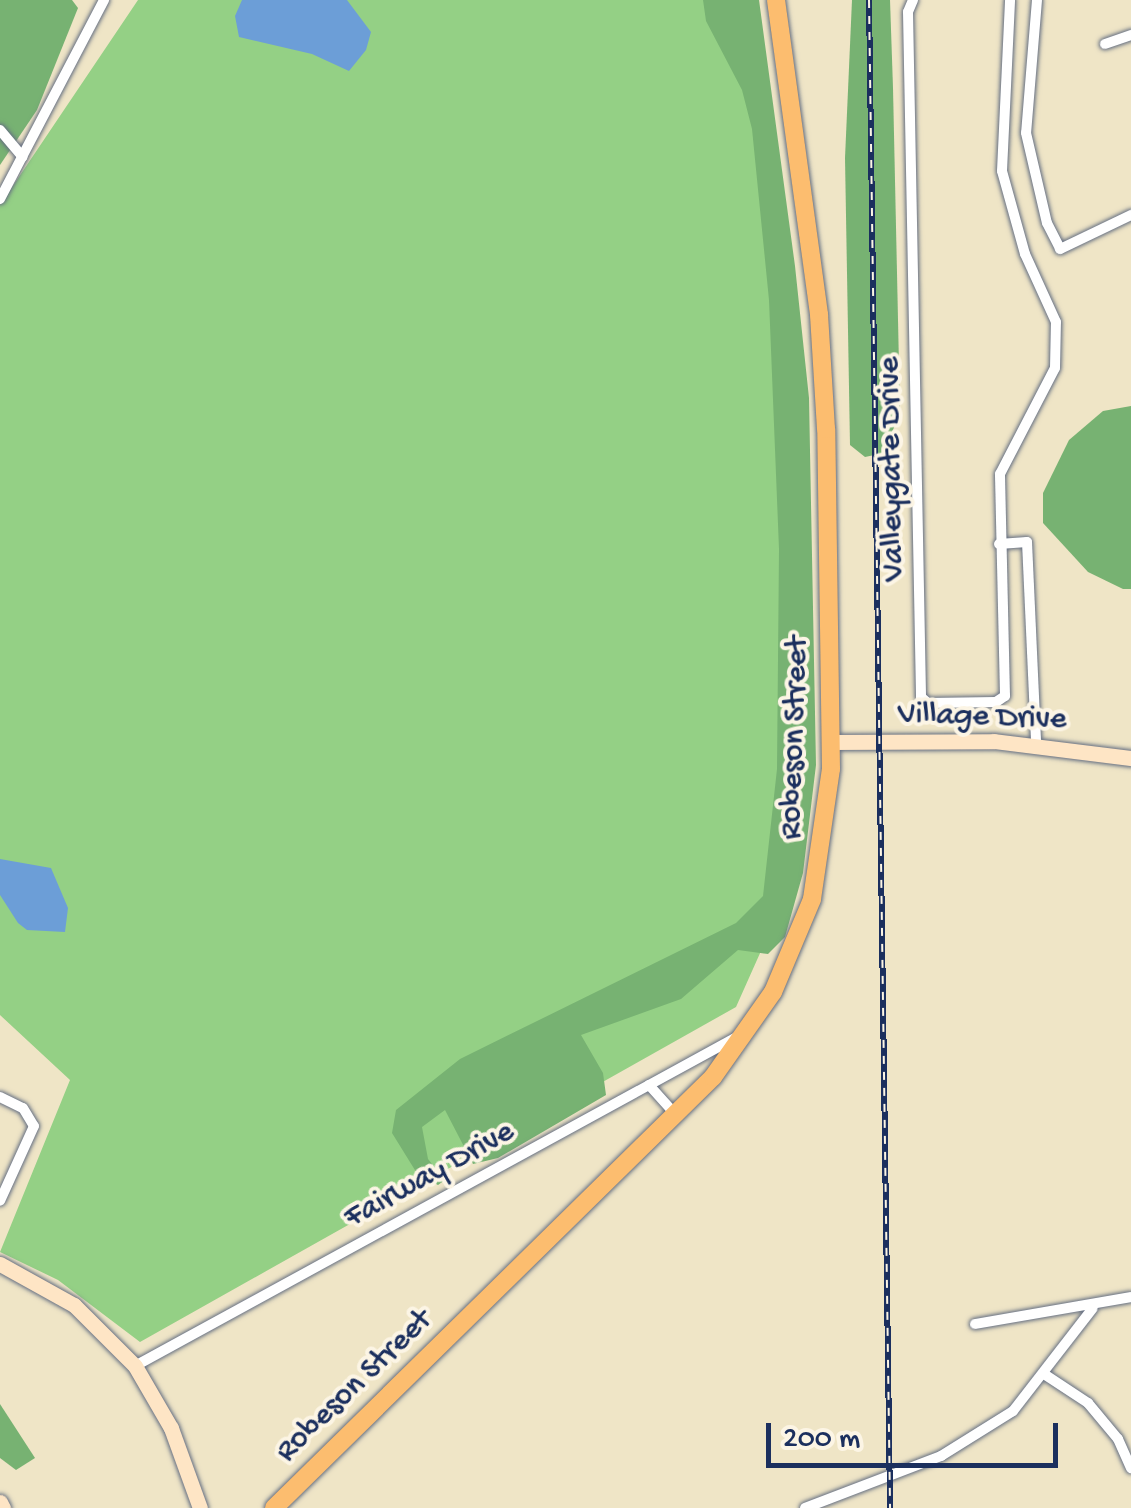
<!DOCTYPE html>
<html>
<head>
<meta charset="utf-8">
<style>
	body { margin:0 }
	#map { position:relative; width:1131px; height:1508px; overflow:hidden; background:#efe5c6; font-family:"Gochi Hand",sans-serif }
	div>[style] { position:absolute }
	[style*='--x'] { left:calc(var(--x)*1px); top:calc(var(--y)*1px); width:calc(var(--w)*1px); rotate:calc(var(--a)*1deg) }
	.green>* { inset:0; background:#94d085 }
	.forest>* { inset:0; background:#77b272 }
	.water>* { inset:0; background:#6c9ed7 }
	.roads { filter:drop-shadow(0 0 2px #656f82) drop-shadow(0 0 2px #656f82) }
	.street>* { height:10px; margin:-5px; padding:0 5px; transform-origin:5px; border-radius:5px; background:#fff }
	.secondary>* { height:15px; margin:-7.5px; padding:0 7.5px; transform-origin:7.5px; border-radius:7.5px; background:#fee5c5 }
	.primary>* { height:18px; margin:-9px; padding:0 9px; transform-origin:9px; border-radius:9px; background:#fcbd6f }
	.rail>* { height:6px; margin-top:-3px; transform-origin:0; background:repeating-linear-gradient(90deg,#fcf5e5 0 8px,#1b2f5e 0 16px); box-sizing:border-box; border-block:2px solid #1b2f5e }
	span { translate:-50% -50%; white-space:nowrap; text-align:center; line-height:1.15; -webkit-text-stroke:8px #fcf5e5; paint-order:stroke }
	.street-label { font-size:32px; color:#1b2f5e }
	.scale { position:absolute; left:766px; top:1423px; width:292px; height:45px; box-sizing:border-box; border:5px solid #1b2f5e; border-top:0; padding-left:12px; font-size:30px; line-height:35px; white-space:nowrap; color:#1b2f5e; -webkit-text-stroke:8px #fcf5e5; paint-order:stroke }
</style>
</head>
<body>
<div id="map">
	<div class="green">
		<i style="clip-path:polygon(138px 0,742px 0,799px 415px,790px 886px,736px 1007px,140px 1342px,58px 1280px,0 1252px,70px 1080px,0 1015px,0 205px)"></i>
	</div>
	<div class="forest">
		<i style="clip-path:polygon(0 0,72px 0,78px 8px,37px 110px,0 165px)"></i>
		<i style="clip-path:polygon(703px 0,759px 0,795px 266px,809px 398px,816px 765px,803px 873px,785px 937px,768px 954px,738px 950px,681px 999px,581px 1035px,603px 1073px,606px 1095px,498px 1158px,473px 1164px,445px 1110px,422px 1127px,428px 1159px,445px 1180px,438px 1185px,418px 1175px,392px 1133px,396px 1110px,460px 1059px,736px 923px,763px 896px,777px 769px,779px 549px,769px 300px,752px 129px,742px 90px,706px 21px)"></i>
		<i style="clip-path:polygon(852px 0,890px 0,893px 88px,900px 412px,884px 453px,865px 457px,850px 445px,845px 158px)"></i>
		<i style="clip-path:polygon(1131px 406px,1131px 589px,1123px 589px,1088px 572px,1043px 523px,1043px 493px,1069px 440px,1103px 411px)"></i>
		<i style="clip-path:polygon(0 1404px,35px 1458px,16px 1470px,0 1458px)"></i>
	</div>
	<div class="water">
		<i style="clip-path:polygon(242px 0,347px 0,371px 32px,366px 50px,349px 71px,312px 54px,239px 37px,235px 16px)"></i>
		<i style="clip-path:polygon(0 859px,51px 868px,68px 908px,65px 932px,27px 930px,18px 923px,0 895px)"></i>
	</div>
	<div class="roads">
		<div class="street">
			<i style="--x:913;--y:0;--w:13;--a:113"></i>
			<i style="--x:908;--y:12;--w:685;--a:88.91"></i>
			<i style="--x:921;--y:697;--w:9;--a:41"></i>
			<i style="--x:928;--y:703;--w:68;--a:-0.8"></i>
			<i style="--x:996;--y:702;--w:11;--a:-34"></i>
			<i style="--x:1005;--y:696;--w:222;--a:-91.3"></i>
			<i style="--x:1000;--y:474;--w:119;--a:-62.6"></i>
			<i style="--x:1055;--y:368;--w:46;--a:-88.8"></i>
			<i style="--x:1056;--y:322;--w:75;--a:-114.5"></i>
			<i style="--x:1025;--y:254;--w:86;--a:-105.5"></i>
			<i style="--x:1002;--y:171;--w:171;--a:-87.3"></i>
			<i style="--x:1037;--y:0;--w:133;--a:94.7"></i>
			<i style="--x:1026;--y:133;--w:92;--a:76.9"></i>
			<i style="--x:1047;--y:223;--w:29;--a:63"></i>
			<i style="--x:1060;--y:249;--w:79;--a:-25.6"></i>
			<i style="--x:1105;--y:44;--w:28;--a:-19"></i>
			<i style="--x:0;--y:130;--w:35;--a:50"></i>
			<i style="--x:0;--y:199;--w:225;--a:-62.4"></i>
			<i style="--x:999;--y:544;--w:28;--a:-4"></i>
			<i style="--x:1027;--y:542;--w:202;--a:87.4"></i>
			<i style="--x:649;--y:1085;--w:40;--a:48"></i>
			<i style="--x:0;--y:1097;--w:25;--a:26"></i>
			<i style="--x:23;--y:1108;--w:21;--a:59"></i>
			<i style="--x:34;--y:1126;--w:82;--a:114.4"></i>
			<i style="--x:975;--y:1324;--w:158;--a:-9.8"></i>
			<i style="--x:135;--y:1366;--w:684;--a:-28.66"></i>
			<i style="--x:1044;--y:1374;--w:53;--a:33.4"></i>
			<i style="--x:1088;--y:1403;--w:47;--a:50.2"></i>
			<i style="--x:1118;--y:1439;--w:32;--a:66"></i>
			<i style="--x:805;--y:1508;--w:146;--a:-20.9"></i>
			<i style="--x:941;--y:1456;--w:85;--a:-32"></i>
			<i style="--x:1013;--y:1411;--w:130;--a:-52.2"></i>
		</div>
		<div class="secondary">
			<i style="--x:830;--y:742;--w:164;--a:-0.3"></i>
			<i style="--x:994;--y:741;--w:138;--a:7.1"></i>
			<i style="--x:0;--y:1264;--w:85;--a:29"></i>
			<i style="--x:74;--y:1305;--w:86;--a:45"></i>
			<i style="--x:135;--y:1366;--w:72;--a:59.9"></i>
			<i style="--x:171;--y:1428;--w:85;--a:70.1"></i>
			<i style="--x:0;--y:1502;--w:7;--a:63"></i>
		</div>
		<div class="primary">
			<i style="--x:274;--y:1508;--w:615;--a:-44.47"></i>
			<i style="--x:713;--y:1077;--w:104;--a:-54.8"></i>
			<i style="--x:773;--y:992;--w:101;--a:-67.2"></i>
			<i style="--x:812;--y:899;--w:131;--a:-81.7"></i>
			<i style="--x:831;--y:769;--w:340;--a:-90.8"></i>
			<i style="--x:826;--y:429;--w:115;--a:-93.5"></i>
			<i style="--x:819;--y:314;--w:317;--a:-97.8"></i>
		</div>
	</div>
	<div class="rail">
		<i style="--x:869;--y:0;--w:1508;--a:89.2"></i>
	</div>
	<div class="street-label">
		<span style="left:893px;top:469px;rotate:-91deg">Valleygate Drive</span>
		<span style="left:982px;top:718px;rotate:2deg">Village Drive</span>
		<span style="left:796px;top:738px;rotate:-88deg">Robeson Street</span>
		<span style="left:430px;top:1176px;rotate:-29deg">Fairway Drive</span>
		<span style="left:355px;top:1387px;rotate:-44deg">Robeson Street</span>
	</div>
	<div class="scale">200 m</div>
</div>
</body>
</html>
